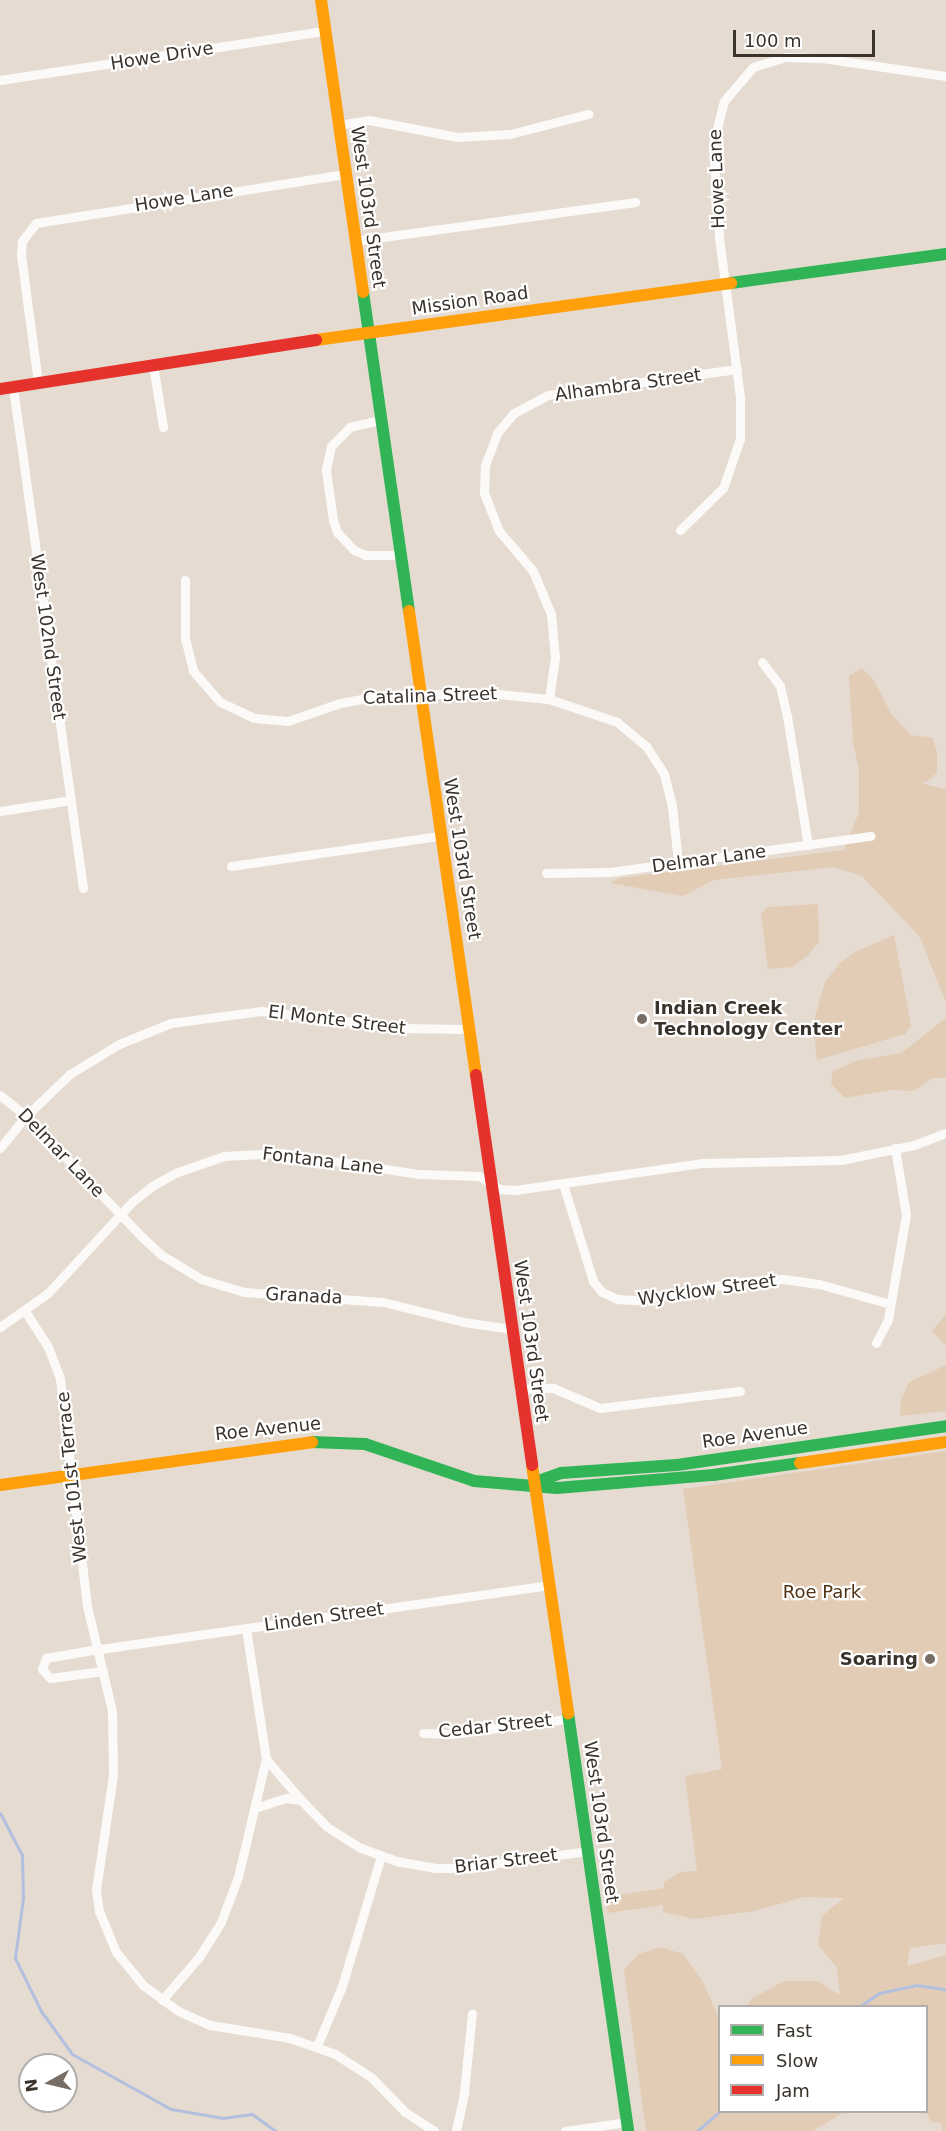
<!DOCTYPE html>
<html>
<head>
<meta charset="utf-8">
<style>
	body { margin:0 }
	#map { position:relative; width:946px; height:2131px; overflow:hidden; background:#e5dbd1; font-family:"DejaVu Sans",sans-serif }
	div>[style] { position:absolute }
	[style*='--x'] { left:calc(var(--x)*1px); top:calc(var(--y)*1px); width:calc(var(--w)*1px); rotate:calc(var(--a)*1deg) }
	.green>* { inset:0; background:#e3ccb5 }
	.stream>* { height:3px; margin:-1.5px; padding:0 1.5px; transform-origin:1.5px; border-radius:1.5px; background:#b2bfde }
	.street>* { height:9px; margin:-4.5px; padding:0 4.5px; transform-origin:4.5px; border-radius:4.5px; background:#fbfaf8 }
	.fast>* { height:12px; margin:-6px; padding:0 6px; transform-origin:6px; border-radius:6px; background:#30b455 }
	.slow>* { height:12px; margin:-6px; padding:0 6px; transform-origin:6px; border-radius:6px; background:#ff9f0a }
	.jam>* { height:12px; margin:-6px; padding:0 6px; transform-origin:6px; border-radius:6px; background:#e5322d }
	.dots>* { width:16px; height:16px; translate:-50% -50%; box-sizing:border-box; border:3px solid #fff; border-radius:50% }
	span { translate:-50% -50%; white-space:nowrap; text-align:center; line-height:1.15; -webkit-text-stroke:4.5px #fff; paint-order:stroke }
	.street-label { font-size:18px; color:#3a332c }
	.poi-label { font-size:18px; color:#3a332c; font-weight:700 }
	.left { translate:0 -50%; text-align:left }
	.right { translate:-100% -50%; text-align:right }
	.park-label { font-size:18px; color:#503312 }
	.legend { position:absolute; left:718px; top:2005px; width:210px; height:108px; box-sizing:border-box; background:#fff; border:2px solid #b0adab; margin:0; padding:8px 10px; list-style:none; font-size:18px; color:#3a332c }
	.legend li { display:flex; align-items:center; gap:12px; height:30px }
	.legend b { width:30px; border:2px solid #b0adab }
	.north { position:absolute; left:18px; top:2053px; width:60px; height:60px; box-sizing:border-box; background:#fff; border:2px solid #b0adab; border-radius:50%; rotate:262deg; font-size:16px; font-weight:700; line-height:24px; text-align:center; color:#3a332c }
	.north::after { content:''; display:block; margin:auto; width:21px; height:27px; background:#766e66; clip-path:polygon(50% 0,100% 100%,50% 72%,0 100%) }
	.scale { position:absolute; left:733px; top:30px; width:142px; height:27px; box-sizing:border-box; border:3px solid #3a332c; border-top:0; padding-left:8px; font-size:18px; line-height:21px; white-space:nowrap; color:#3a332c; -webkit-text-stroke:4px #fff; paint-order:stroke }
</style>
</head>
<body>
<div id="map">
	<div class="green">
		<i style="clip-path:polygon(862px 668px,873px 679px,892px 715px,911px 735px,933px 738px,937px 753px,937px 773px,923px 784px,946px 789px,946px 1003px,920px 937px,862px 876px,834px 867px,714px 880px,683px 896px,610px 883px,620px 878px,844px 850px,859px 812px,859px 769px,853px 743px,849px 676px)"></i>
		<i style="clip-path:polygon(818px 904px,819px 941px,809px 955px,792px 967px,768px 969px,761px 914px,768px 907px)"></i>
		<i style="clip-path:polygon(894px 935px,911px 1025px,905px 1034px,817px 1060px,813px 1024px,825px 982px,840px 963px,855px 952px)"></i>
		<i style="clip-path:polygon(946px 1018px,946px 1078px,933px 1078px,913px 1091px,892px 1090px,845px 1098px,831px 1084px,833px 1071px,856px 1061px,901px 1053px)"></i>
		<i style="clip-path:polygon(946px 1314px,946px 1346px,932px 1331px)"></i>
		<i style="clip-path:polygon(946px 1365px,946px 1411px,900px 1416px,901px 1400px,909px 1382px)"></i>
		<i style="clip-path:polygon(946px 1451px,946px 1943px,910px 1948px,907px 1966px,946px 1955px,946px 2131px,942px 2131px,941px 2123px,931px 2122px,926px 2112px,926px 2006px,747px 2006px,751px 1999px,784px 1981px,817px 1981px,840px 1995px,837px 1968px,818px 1945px,822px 1916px,844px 1898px,804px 1897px,754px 1911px,694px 1919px,663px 1912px,663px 1905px,608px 1913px,606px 1897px,664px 1888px,664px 1882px,681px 1872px,697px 1871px,685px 1776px,722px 1769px,683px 1489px)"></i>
		<i style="clip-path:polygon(660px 1947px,683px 1954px,702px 1980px,719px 2018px,720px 2112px,844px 2112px,813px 2131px,646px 2131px,624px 1970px,639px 1954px)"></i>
	</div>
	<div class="stream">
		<i style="--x:0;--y:1813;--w:47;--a:62.4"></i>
		<i style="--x:22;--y:1855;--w:43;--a:88.7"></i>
		<i style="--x:23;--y:1898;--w:61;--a:97.6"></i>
		<i style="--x:15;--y:1958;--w:59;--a:63.9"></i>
		<i style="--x:41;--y:2011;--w:53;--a:54.2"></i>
		<i style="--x:72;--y:2054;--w:113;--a:29.1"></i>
		<i style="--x:171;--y:2109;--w:53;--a:9.8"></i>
		<i style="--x:223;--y:2118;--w:29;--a:-8"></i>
		<i style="--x:252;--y:2114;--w:29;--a:36"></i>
		<i style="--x:860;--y:2006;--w:23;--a:-34"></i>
		<i style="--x:879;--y:1993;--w:38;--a:-12"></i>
		<i style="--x:916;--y:1985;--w:30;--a:8"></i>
		<i style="--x:697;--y:2131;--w:30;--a:-41"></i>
	</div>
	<div class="street">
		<i style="--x:0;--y:80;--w:329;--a:-8.6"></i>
		<i style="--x:338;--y:125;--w:31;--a:-9"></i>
		<i style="--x:369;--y:120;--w:90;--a:10.9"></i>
		<i style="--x:457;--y:137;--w:53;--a:-3.2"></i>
		<i style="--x:510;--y:134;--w:81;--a:-14.4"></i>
		<i style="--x:354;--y:241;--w:284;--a:-7.9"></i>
		<i style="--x:153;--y:365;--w:63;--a:80.8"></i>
		<i style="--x:38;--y:383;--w:129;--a:-97.6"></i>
		<i style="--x:21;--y:255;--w:14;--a:-86"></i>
		<i style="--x:22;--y:241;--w:23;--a:-52"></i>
		<i style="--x:36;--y:223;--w:313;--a:-9"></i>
		<i style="--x:13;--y:387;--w:506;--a:82.05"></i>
		<i style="--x:380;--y:420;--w:31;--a:167"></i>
		<i style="--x:350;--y:427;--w:27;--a:135"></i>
		<i style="--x:331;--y:446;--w:25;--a:102"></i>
		<i style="--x:326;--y:470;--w:50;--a:82"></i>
		<i style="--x:333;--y:520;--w:13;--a:72"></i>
		<i style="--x:337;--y:532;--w:25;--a:47"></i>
		<i style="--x:354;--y:550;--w:12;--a:24"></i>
		<i style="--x:365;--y:555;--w:35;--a:0"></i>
		<i style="--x:680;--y:530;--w:60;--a:-44.3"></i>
		<i style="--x:723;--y:488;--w:52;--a:-70.9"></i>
		<i style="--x:740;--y:439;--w:42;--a:-90"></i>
		<i style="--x:740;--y:397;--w:161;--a:-97.5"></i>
		<i style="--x:719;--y:237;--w:93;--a:-93.7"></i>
		<i style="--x:713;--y:144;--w:44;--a:-75.7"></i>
		<i style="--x:724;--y:101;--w:45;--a:-49.5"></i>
		<i style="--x:753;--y:67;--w:34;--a:-17"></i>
		<i style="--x:786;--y:57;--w:36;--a:2"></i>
		<i style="--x:822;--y:58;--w:125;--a:8.3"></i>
		<i style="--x:185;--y:580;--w:58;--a:90"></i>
		<i style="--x:185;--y:638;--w:34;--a:76"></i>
		<i style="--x:193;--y:671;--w:41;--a:48.9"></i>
		<i style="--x:220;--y:702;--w:38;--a:25"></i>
		<i style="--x:254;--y:718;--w:34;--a:5"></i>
		<i style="--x:288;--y:721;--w:55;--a:-19.1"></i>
		<i style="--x:340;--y:703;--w:45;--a:-10.3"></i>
		<i style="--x:384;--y:695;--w:103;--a:-1.1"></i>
		<i style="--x:487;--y:693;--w:62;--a:5.5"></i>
		<i style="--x:549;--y:699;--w:72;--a:18.7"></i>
		<i style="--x:617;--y:722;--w:38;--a:40"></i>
		<i style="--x:646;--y:746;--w:33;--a:57"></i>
		<i style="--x:664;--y:774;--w:33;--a:76"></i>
		<i style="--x:672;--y:806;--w:56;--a:83.9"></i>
		<i style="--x:762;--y:662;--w:30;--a:53"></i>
		<i style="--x:780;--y:686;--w:31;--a:77"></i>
		<i style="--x:787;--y:716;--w:131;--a:80.8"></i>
		<i style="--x:549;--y:699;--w:41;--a:-81.7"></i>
		<i style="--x:555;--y:658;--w:44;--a:-95.2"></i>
		<i style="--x:551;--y:614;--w:47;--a:-112.7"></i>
		<i style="--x:533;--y:571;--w:52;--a:-130.4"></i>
		<i style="--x:499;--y:531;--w:41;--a:-111.5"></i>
		<i style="--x:484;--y:493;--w:28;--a:-88"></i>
		<i style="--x:485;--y:465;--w:34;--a:-69"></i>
		<i style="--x:497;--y:433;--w:26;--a:-50"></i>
		<i style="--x:514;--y:413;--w:38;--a:-28"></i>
		<i style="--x:548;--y:395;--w:191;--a:-7.8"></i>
		<i style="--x:0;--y:811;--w:72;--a:-8.8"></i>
		<i style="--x:231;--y:866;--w:211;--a:-8.2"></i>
		<i style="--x:546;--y:873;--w:64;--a:-0.9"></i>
		<i style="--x:610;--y:872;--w:263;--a:-7.9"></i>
		<i style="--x:0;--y:1095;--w:33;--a:39"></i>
		<i style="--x:26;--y:1116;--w:168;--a:46.2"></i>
		<i style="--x:142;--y:1237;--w:25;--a:43"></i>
		<i style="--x:160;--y:1254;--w:48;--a:31.4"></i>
		<i style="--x:201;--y:1279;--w:45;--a:16.8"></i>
		<i style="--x:244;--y:1292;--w:139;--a:4.1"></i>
		<i style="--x:383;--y:1302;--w:83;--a:13.9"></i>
		<i style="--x:464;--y:1322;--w:48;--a:8.5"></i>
		<i style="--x:0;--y:1148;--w:41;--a:-50.9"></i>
		<i style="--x:26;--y:1116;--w:61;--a:-43.7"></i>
		<i style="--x:70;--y:1074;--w:57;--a:-31.5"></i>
		<i style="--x:119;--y:1044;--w:56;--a:-22"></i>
		<i style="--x:171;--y:1023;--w:91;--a:-7.6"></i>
		<i style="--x:261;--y:1011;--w:140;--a:7"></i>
		<i style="--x:400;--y:1028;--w:67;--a:0.9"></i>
		<i style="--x:563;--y:1184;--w:102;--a:72.8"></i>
		<i style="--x:593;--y:1281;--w:14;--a:51"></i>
		<i style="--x:602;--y:1292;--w:17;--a:25"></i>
		<i style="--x:617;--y:1299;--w:22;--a:3"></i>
		<i style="--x:639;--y:1300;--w:100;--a:-10.4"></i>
		<i style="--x:737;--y:1282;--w:46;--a:-3.7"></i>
		<i style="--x:783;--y:1279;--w:36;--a:8"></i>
		<i style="--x:819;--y:1284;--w:74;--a:15.7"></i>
		<i style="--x:25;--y:1311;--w:43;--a:57.4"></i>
		<i style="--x:48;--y:1347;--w:34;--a:69"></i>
		<i style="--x:60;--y:1379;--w:229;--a:83.2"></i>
		<i style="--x:87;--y:1606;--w:108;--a:76.6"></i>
		<i style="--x:112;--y:1711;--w:64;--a:89.1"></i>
		<i style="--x:113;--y:1775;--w:116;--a:98.4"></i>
		<i style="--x:96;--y:1890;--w:21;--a:82"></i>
		<i style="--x:99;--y:1911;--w:44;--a:67.5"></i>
		<i style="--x:116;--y:1952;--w:43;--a:50.7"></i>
		<i style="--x:143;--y:1985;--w:44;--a:36.6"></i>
		<i style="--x:178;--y:2011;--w:35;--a:24"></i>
		<i style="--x:210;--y:2025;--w:81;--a:9.2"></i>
		<i style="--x:290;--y:2038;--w:48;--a:19.6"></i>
		<i style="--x:335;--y:2054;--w:43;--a:32.6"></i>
		<i style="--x:371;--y:2077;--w:49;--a:45.8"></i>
		<i style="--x:405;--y:2112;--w:35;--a:33"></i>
		<i style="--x:0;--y:1327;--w:59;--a:-35.3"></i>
		<i style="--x:48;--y:1293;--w:125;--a:-47.3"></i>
		<i style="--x:133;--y:1201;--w:24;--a:-38"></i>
		<i style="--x:152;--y:1186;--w:26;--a:-29"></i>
		<i style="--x:175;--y:1173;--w:52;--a:-19.1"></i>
		<i style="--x:224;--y:1156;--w:57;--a:-3"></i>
		<i style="--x:281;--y:1153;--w:140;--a:8.7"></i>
		<i style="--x:419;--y:1174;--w:60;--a:1.9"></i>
		<i style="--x:479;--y:1176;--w:25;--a:32"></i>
		<i style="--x:500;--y:1189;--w:15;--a:4"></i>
		<i style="--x:515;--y:1190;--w:190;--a:-8.2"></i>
		<i style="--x:703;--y:1163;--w:138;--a:-1.2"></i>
		<i style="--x:841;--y:1160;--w:75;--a:-11.6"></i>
		<i style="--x:914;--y:1145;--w:34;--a:-21"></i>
		<i style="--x:876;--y:1343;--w:27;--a:-63"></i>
		<i style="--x:888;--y:1319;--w:106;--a:-80.2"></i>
		<i style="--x:906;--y:1215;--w:68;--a:-99.3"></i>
		<i style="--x:519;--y:1389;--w:34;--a:-2"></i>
		<i style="--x:553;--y:1388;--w:51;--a:23.1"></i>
		<i style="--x:600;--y:1408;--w:141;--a:-6.9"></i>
		<i style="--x:103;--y:1671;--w:53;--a:172.5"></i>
		<i style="--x:50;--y:1678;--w:12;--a:-132"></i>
		<i style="--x:42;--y:1669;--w:12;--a:-70"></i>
		<i style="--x:46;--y:1658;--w:41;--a:-9.9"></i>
		<i style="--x:86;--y:1651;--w:468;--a:-8.1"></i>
		<i style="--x:423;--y:1733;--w:29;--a:2"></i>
		<i style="--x:452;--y:1734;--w:116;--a:-7.4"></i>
		<i style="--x:266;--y:1759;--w:54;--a:49.5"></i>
		<i style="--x:255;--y:1808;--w:33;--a:-18"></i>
		<i style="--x:286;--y:1798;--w:15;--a:8"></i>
		<i style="--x:301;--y:1800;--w:37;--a:46"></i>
		<i style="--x:327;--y:1827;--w:40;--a:32"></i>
		<i style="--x:361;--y:1848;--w:37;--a:20"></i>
		<i style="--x:396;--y:1861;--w:40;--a:10"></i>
		<i style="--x:435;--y:1868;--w:27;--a:0"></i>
		<i style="--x:462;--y:1868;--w:126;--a:-7.7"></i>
		<i style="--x:162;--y:2000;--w:57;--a:-49.3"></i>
		<i style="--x:199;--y:1957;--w:41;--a:-57.8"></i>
		<i style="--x:221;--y:1922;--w:48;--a:-69.3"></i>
		<i style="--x:238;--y:1877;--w:121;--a:-76.7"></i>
		<i style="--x:266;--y:1759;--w:132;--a:-98.7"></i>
		<i style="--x:317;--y:2046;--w:65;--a:-67.4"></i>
		<i style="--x:342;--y:1986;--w:136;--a:-73.3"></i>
		<i style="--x:456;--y:2131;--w:40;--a:-78"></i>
		<i style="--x:464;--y:2092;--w:79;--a:-84.2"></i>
		<i style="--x:565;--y:2131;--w:63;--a:-8.3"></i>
	</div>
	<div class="fast">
		<i style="--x:731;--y:283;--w:217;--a:-7.7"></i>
		<i style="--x:363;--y:292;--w:322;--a:81.8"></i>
		<i style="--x:312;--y:1442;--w:53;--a:2.2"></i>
		<i style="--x:365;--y:1444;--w:115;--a:18.7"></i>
		<i style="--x:474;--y:1481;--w:83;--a:4.8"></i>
		<i style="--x:557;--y:1488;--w:157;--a:-4.8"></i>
		<i style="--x:713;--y:1475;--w:88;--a:-7.9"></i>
		<i style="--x:536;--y:1482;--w:27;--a:-20"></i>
		<i style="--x:561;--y:1473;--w:116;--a:-3.9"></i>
		<i style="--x:677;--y:1465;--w:272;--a:-8.2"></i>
		<i style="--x:568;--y:1713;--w:422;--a:81.8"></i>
	</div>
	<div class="slow">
		<i style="--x:321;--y:0;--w:295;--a:81.8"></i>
		<i style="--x:316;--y:340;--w:419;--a:-7.8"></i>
		<i style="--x:409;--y:611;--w:469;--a:81.8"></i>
		<i style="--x:800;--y:1463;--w:148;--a:-8.2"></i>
		<i style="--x:532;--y:1465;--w:251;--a:81.7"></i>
		<i style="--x:0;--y:1485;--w:315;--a:-7.8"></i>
	</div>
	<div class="jam">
		<i style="--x:0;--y:389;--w:320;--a:-8.8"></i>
		<i style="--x:476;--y:1075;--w:394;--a:81.8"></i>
	</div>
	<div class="dots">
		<i style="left:642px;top:1019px;background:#766e66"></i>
		<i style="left:930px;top:1659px;background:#766e66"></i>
	</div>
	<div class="street-label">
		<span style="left:162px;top:56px;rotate:-9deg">Howe Drive</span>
		<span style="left:717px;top:179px;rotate:-92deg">Howe Lane</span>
		<span style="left:184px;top:198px;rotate:-9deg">Howe Lane</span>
		<span style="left:368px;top:207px;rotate:82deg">West 103rd Street</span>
		<span style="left:470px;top:301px;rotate:-8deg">Mission Road</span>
		<span style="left:628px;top:385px;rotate:-8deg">Alhambra Street</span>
		<span style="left:48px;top:637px;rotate:82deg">West 102nd Street</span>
		<span style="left:430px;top:696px;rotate:-2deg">Catalina Street</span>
		<span style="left:462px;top:859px;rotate:81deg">West 103rd Street</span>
		<span style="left:709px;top:859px;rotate:-8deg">Delmar Lane</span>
		<span style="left:337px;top:1020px;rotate:7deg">El Monte Street</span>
		<span style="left:61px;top:1153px;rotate:46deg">Delmar Lane</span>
		<span style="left:323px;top:1161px;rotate:7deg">Fontana Lane</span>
		<span style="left:707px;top:1290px;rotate:-8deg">Wycklow Street</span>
		<span style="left:304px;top:1296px;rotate:3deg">Granada</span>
		<span style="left:531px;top:1341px;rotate:82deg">West 103rd Street</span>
		<span style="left:268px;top:1429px;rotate:-6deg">Roe Avenue</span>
		<span style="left:755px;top:1435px;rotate:-8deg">Roe Avenue</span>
		<span style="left:72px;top:1477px;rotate:-96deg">West 101st Terrace</span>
		<span style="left:324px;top:1617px;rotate:-8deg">Linden Street</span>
		<span style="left:495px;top:1726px;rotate:-6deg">Cedar Street</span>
		<span style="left:601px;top:1822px;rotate:82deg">West 103rd Street</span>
		<span style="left:506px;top:1861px;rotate:-7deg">Briar Street</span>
	</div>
	<div class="poi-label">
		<span class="left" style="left:654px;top:1019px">Indian Creek<br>Technology Center</span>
		<span class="right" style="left:918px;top:1659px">Soaring</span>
	</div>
	<div class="park-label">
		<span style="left:822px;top:1592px">Roe Park</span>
	</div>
	<ul class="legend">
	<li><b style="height:8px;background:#30b455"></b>Fast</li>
	<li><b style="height:8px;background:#ff9f0a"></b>Slow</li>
	<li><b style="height:8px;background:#e5322d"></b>Jam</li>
	</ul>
	<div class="north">N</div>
	<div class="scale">100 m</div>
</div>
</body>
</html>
